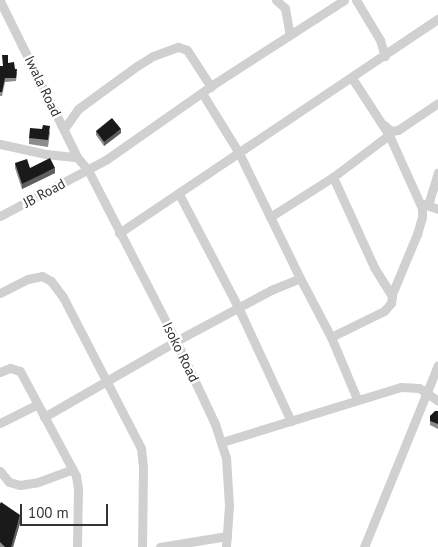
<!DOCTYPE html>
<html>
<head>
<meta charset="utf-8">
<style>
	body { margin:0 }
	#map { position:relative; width:438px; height:547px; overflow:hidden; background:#fff; font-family:"PT Sans",sans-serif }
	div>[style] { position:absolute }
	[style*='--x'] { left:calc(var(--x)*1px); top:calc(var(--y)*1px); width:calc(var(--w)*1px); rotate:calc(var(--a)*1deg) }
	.minor>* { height:9px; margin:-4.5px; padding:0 4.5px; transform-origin:4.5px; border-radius:4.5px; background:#d0d0d0 }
	.wall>* { inset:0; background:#8c8c8c }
	.shaded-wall>* { inset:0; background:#5f5f5f }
	.building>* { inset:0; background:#1a1a1a }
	span { translate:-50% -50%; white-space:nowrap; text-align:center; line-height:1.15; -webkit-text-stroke:5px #fff; paint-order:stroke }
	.street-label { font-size:14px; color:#333 }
	.scale { position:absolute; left:20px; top:504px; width:88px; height:22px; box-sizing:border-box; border:2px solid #333; border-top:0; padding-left:6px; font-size:15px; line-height:18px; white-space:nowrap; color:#333; -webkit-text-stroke:4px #fff; paint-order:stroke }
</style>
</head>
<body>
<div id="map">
	<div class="minor">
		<i style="--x:276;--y:0;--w:12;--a:42"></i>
		<i style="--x:285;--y:8;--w:27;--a:80"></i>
		<i style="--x:356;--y:0;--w:47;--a:59"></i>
		<i style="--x:380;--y:40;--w:17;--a:73"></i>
		<i style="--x:0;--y:1;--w:174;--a:63.7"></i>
		<i style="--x:77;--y:157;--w:17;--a:50"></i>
		<i style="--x:88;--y:170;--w:192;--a:62.8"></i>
		<i style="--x:176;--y:341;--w:92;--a:64.8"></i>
		<i style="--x:215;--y:424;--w:35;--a:72"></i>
		<i style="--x:226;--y:457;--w:49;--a:86.5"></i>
		<i style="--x:229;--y:506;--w:41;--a:94.2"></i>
		<i style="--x:352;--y:78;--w:68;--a:57"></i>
		<i style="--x:389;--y:135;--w:80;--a:65.7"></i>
		<i style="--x:422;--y:208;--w:9;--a:90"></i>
		<i style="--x:422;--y:217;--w:18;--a:106"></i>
		<i style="--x:417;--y:234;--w:65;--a:112.6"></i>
		<i style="--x:202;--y:93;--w:70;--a:58.3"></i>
		<i style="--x:239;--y:153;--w:139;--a:64"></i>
		<i style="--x:300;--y:278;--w:67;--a:62.3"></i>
		<i style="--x:331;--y:337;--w:67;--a:67.2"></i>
		<i style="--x:384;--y:125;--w:9;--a:41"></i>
		<i style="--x:391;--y:131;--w:7;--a:-8"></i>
		<i style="--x:398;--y:130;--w:48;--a:-34"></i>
		<i style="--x:64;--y:129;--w:24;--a:-55"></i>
		<i style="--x:78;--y:109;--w:73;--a:-36.1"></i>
		<i style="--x:137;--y:66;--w:19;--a:-32"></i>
		<i style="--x:153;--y:56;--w:27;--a:-20"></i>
		<i style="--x:178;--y:47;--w:9;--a:18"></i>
		<i style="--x:187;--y:50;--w:44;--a:57"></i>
		<i style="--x:0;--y:144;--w:47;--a:12.3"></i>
		<i style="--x:46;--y:154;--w:31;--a:6"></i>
		<i style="--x:179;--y:194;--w:127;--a:62.4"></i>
		<i style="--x:238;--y:307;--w:126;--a:65.1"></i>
		<i style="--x:423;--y:204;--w:16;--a:18"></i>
		<i style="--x:428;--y:205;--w:34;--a:-73"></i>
		<i style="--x:0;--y:216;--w:121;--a:-28"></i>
		<i style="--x:107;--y:159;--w:134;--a:-35"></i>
		<i style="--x:217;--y:82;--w:151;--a:-32.8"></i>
		<i style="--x:270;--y:217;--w:75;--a:-32.4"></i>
		<i style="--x:333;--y:177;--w:70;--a:-36.9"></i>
		<i style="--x:119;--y:233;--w:384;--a:-33.9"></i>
		<i style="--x:0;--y:293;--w:31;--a:-27"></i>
		<i style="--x:28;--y:279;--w:14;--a:-12"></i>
		<i style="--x:42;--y:276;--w:10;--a:29"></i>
		<i style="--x:51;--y:281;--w:20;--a:53"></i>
		<i style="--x:63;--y:297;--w:170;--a:62.7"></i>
		<i style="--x:141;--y:448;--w:20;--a:84"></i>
		<i style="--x:143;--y:468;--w:79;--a:90.7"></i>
		<i style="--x:331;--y:337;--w:59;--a:-26.1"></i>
		<i style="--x:384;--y:311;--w:11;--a:-49"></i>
		<i style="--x:391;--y:303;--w:7;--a:-82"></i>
		<i style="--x:392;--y:296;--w:34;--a:-122"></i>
		<i style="--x:374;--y:267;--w:99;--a:-114.5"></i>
		<i style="--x:0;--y:372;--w:11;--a:-22"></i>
		<i style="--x:10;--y:368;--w:10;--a:17"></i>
		<i style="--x:20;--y:371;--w:119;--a:61.9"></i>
		<i style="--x:76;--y:476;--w:12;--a:81"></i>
		<i style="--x:78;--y:488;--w:59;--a:91"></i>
		<i style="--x:44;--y:417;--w:152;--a:-29.9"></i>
		<i style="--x:176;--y:341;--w:108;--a:-28.2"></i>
		<i style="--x:271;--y:290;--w:31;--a:-22"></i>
		<i style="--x:0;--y:423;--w:42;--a:-26.6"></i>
		<i style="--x:222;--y:442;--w:187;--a:-17.1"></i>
		<i style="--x:401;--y:387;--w:18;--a:3"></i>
		<i style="--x:419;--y:388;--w:23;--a:34"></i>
		<i style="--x:0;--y:471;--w:14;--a:51"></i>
		<i style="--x:9;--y:482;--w:11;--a:15"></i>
		<i style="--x:20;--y:485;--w:18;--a:-9"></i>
		<i style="--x:38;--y:482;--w:37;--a:-20"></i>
		<i style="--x:160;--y:547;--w:68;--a:-9.3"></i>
		<i style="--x:364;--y:547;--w:196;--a:-67.9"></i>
	</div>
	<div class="wall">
		<i style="clip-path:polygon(8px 63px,17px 73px,16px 81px,5px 82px,2px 96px,0 96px,0 66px,3px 66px)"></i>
		<i style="clip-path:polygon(42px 129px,50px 132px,48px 147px,29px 144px,29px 138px)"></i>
		<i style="clip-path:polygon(96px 131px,121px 133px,104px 146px,96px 135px)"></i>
		<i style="clip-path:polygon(15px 163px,30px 168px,55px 173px,22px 189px,15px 168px)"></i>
		<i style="clip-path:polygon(438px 411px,438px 429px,430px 425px,430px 416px)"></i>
		<i style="clip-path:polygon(0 504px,20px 523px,13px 547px,0 547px)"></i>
	</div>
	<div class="shaded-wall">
		<i style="clip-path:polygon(121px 129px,121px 133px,104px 146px,104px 142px)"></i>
		<i style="clip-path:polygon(55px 168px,55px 173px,22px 189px,22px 184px)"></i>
		<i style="clip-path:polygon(20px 515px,20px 523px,13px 547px,11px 547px)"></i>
	</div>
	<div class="building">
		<i style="clip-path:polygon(2px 55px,8px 55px,8px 63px,14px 62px,15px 69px,17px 69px,16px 78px,5px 78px,2px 92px,0 92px,0 66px,3px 66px)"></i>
		<i style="clip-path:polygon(112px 118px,121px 129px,104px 142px,96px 131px)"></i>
		<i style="clip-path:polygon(43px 125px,50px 126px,48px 140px,29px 138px,30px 128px,42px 129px)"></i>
		<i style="clip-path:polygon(50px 158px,55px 168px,22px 184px,15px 163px,27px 159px,30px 168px)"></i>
		<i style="clip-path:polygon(435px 411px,438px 411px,438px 424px,430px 421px,430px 416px)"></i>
		<i style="clip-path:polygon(1px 502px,20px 515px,11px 547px,5px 547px,0 542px,0 504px)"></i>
	</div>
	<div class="street-label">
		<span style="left:43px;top:86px;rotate:64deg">Iwala Road</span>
		<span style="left:44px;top:193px;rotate:-28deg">JB Road</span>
		<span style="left:181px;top:352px;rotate:64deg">Isoko Road</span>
	</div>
	<div class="scale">100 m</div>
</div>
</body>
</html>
